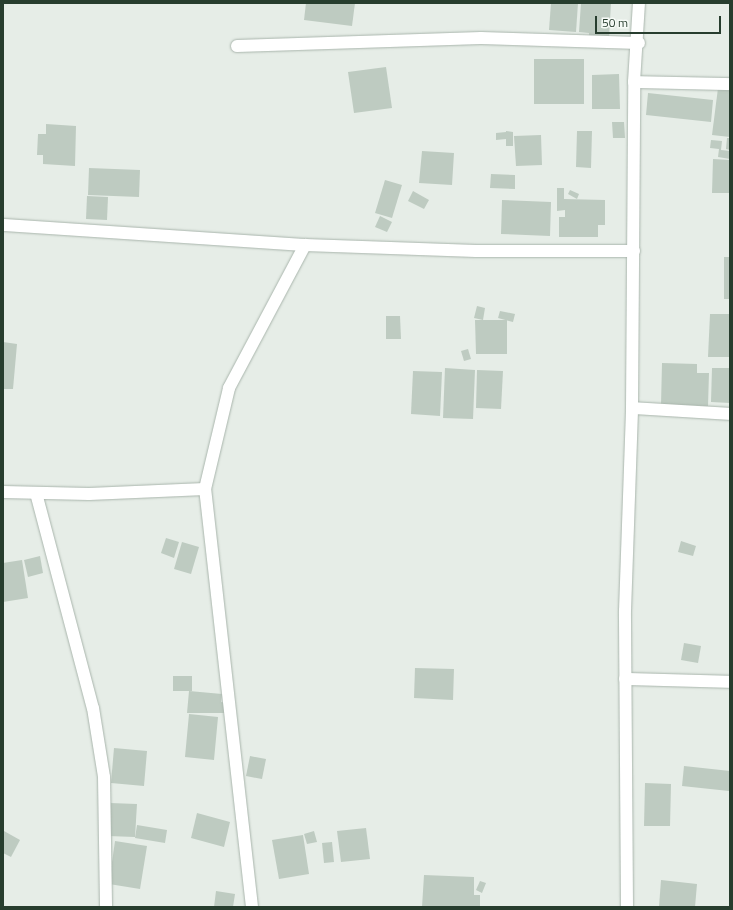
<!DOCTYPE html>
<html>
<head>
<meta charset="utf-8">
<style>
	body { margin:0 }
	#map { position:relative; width:733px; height:910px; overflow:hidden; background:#e6ede7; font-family:"Titillium Web",sans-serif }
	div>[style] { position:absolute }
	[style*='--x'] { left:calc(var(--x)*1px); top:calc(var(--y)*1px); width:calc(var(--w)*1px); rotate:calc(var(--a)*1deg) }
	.building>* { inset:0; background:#becbc1 }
	.roads { filter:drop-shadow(0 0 1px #a9b5ac) drop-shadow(0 0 1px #a9b5ac) }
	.minor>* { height:12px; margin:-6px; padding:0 6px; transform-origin:6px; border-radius:6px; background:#fff }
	span { translate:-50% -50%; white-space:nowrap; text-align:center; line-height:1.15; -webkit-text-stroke:3.5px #f6faf6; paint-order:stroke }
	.frame { position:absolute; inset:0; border:4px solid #273d2e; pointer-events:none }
	.scale { position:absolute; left:595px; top:16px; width:126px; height:18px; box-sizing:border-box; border:2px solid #273d2e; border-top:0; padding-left:5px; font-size:12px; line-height:14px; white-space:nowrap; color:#273d2e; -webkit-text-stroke:3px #f6faf6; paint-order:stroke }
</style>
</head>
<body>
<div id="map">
	<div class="building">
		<i style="clip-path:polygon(306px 3px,355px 3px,352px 26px,304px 20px)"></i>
		<i style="clip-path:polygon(551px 3px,578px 3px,576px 32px,549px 30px)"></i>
		<i style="clip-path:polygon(581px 3px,611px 3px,609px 38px,589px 37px,589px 33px,579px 32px)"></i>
		<i style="clip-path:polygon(534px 59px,584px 59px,584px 104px,534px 104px)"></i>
		<i style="clip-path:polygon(386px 67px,392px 108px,354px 113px,348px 72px)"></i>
		<i style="clip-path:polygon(619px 74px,620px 109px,592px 109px,592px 75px)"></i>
		<i style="clip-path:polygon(718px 88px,730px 90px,730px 137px,712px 135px)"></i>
		<i style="clip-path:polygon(648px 93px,713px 100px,711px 122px,646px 115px)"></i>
		<i style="clip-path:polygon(612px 122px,624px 122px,625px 138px,613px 138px)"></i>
		<i style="clip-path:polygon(46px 124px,76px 126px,75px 166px,43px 164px,43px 155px,37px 155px,38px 134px,46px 134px)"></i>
		<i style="clip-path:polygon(506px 131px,513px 132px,513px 146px,506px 146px)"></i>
		<i style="clip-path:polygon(577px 131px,592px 131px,591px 168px,576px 167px)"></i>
		<i style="clip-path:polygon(506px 132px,506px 139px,496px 140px,496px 133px)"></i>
		<i style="clip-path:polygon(541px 135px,542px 165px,516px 166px,514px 136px)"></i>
		<i style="clip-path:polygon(727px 138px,730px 138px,730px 150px,726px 149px)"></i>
		<i style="clip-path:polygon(711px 140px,722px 141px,721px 150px,730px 151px,730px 159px,718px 157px,719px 149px,710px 148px)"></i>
		<i style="clip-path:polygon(422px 151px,454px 153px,452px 185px,419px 183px)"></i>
		<i style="clip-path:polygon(713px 159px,730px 160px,730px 193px,712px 193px)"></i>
		<i style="clip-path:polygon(89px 168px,140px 170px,139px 197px,88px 195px)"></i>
		<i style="clip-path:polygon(491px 174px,515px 175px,515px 189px,490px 188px)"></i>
		<i style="clip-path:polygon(385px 180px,402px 185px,392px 218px,375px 213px)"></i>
		<i style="clip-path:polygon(557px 188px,564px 188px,564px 199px,605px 200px,605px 225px,598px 225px,598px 237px,559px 237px,559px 217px,565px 217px,565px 210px,557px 211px)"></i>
		<i style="clip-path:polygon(570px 190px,579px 194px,577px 199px,568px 194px)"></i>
		<i style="clip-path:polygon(413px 191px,429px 200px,424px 209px,408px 201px)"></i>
		<i style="clip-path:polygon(87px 196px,108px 197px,107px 220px,86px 219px)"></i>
		<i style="clip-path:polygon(502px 200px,551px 202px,550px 236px,501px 234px)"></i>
		<i style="clip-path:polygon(380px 216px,392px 222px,387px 232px,375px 227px)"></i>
		<i style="clip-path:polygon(724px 257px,730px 257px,730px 299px,724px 299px)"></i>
		<i style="clip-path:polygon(477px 306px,485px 308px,483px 320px,474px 318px)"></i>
		<i style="clip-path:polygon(500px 311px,515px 314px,513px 322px,498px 318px)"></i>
		<i style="clip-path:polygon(710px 314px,730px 314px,730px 357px,708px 357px)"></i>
		<i style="clip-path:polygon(386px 316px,400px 316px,401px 339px,386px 339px)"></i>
		<i style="clip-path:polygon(475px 320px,507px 320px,507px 354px,476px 354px)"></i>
		<i style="clip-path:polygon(3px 342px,17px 344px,13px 389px,3px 389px)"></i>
		<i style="clip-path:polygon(468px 349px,471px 359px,464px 361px,461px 351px)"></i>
		<i style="clip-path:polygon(662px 363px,697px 364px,697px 373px,709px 373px,708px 406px,661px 405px)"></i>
		<i style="clip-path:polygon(445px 368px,475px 370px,473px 419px,443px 418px)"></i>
		<i style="clip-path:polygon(712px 368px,730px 368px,730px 403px,711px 402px)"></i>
		<i style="clip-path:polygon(477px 370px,503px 371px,501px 409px,476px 408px)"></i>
		<i style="clip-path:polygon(413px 371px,442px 372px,440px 416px,411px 414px)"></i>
		<i style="clip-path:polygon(166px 538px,179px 542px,174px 558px,161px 553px)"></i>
		<i style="clip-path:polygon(681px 541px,696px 546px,693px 556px,678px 552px)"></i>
		<i style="clip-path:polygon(182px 542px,199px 547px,191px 574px,174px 569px)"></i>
		<i style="clip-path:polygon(40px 556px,43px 573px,28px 577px,24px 560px)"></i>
		<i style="clip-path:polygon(22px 560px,28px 598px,3px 602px,3px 563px)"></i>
		<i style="clip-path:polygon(684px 643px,701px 646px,698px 663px,681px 660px)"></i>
		<i style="clip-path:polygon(415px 668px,454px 669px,453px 700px,414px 698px)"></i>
		<i style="clip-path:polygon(173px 676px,192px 676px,192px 691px,173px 691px)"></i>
		<i style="clip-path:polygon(189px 691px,222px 694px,221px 702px,228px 703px,227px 713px,187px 713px)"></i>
		<i style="clip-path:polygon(189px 714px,218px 717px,214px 760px,185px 757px)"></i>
		<i style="clip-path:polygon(114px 748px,147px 751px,144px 786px,111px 783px)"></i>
		<i style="clip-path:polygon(250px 756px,266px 759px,262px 779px,246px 776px)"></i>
		<i style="clip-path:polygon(684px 766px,730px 771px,729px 791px,682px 786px)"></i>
		<i style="clip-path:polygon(645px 783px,671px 784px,670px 826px,644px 826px)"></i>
		<i style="clip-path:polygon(110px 803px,137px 804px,135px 837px,108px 836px)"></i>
		<i style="clip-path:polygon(197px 813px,230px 822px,224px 847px,191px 838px)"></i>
		<i style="clip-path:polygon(137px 825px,167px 830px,165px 843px,135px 838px)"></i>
		<i style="clip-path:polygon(366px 828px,370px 859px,341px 862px,337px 831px)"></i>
		<i style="clip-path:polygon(4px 831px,20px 840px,11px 857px,3px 853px)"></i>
		<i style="clip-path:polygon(314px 831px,317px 842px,307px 844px,304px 834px)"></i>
		<i style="clip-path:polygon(303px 835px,309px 874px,279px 879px,272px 840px)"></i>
		<i style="clip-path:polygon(115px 841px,147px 846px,140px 889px,109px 884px)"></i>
		<i style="clip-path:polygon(332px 842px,334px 862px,324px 863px,322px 843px)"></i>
		<i style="clip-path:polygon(424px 875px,474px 877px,474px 895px,480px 895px,480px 907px,422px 907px)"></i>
		<i style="clip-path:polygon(661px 880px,697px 884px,695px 907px,659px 907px)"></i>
		<i style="clip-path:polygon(480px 881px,486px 883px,482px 893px,476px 890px)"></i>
		<i style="clip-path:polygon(216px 891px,235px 894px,233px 907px,214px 907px)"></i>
	</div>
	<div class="roads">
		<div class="minor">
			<i style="--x:237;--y:46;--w:244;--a:-1.9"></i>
			<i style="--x:481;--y:38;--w:158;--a:1.8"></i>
			<i style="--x:634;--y:82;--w:96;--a:1.2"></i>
			<i style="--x:3;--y:225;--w:303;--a:3.8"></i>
			<i style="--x:632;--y:408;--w:98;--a:3.5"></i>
			<i style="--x:3;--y:492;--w:86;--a:1.3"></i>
			<i style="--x:89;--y:494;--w:116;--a:-2.5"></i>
			<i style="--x:36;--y:493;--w:222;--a:75.2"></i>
			<i style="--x:93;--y:708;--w:70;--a:80.9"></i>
			<i style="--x:104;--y:777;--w:130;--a:89.1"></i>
			<i style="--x:625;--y:679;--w:105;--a:1.6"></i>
			<i style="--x:252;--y:907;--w:421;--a:-96.4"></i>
			<i style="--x:205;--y:489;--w:104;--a:-76.6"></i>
			<i style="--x:229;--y:388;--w:162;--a:-62"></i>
			<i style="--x:305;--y:245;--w:171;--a:2"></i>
			<i style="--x:476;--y:251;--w:158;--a:0"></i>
			<i style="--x:627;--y:907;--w:296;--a:-90.4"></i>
			<i style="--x:625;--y:611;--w:203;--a:-88"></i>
			<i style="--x:632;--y:408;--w:326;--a:-89.6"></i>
			<i style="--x:634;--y:82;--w:79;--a:-86.4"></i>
		</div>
	</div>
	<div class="frame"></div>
	<div class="scale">50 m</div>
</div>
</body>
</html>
